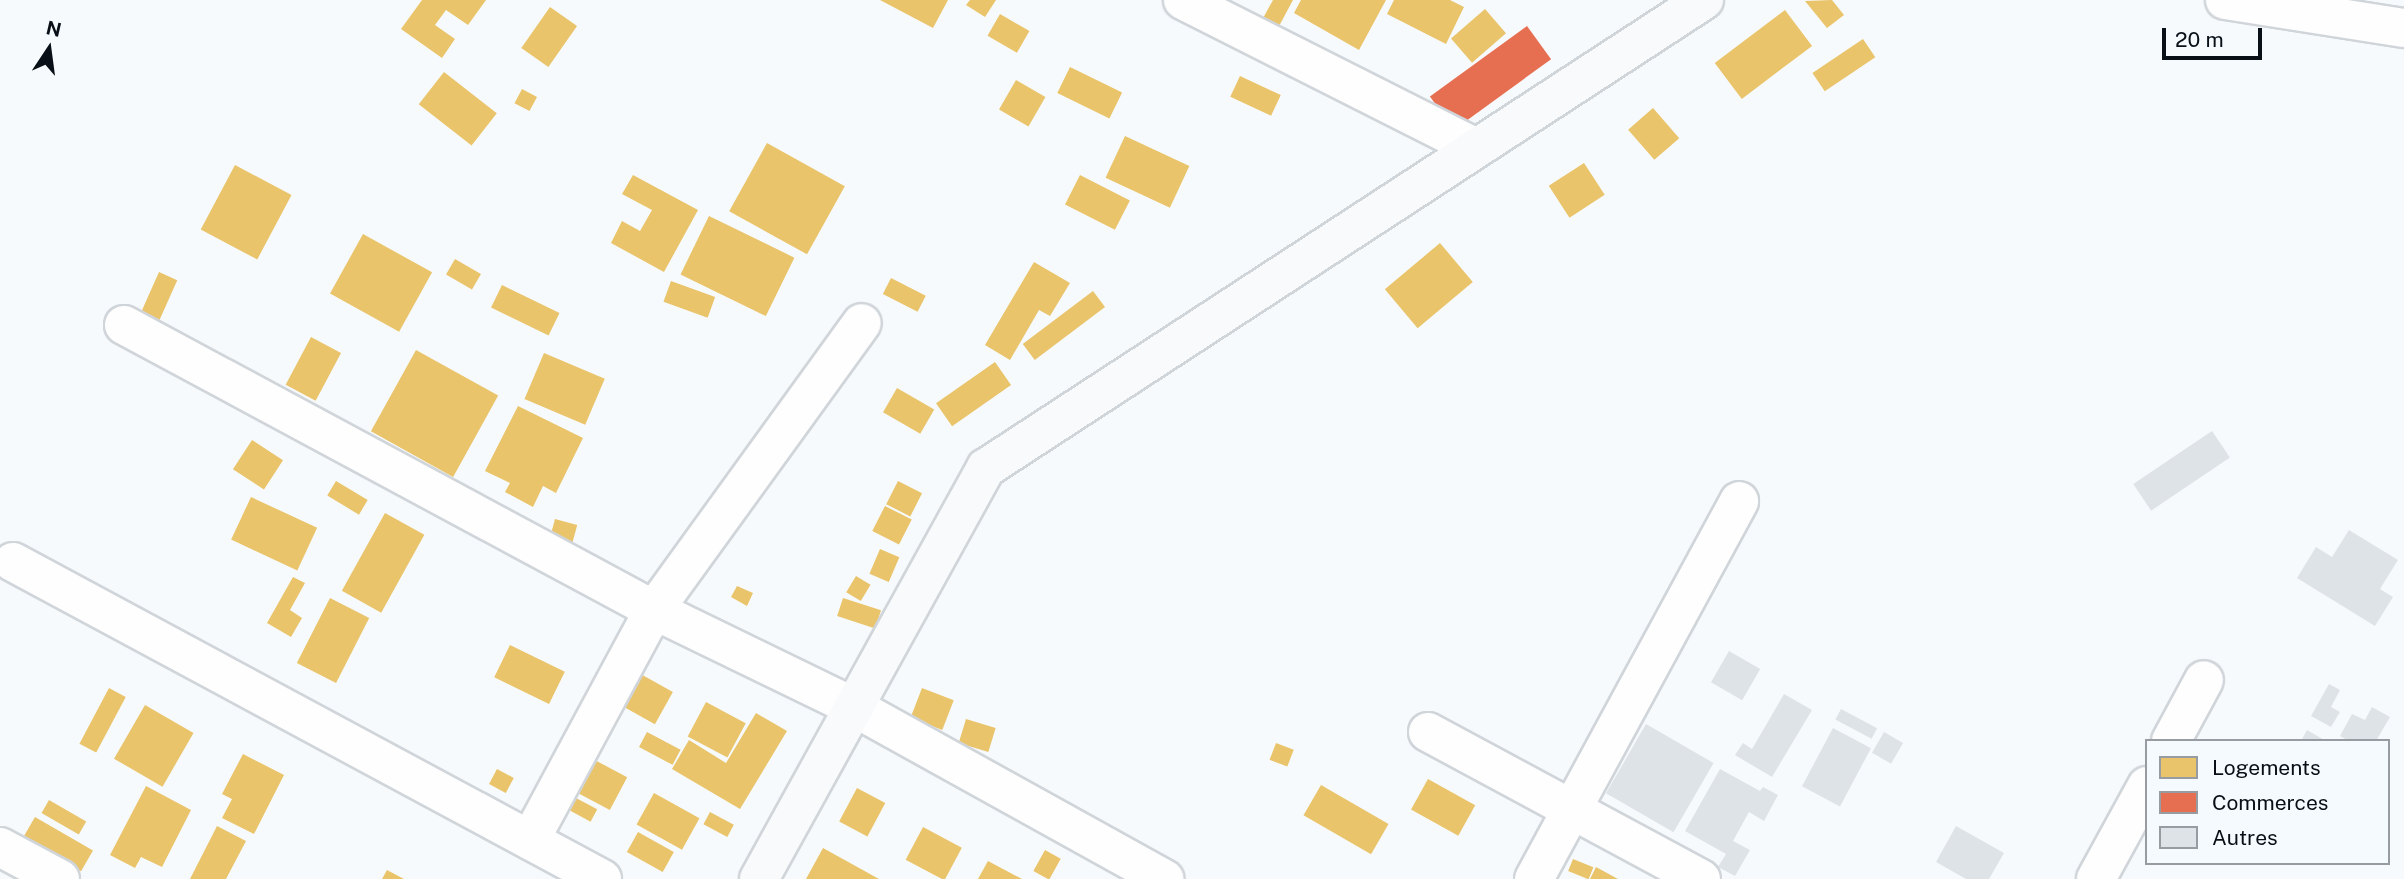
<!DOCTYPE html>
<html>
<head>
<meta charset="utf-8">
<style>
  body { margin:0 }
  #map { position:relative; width:2404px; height:879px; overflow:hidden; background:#f7fafc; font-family:"Public Sans",sans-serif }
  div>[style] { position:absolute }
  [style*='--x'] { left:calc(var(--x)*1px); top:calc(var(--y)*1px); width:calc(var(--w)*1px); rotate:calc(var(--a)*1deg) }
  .homes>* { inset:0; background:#e9c46a; transform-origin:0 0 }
  .shops>* { inset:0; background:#e76f51; transform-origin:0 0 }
  .building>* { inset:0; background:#dee3e8; transform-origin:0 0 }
  .roads { filter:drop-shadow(2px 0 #d0d5da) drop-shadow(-2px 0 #d0d5da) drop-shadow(0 2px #d0d5da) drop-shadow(0 -2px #d0d5da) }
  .street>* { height:38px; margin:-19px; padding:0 19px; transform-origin:19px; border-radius:19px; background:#fefeff }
  .secondary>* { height:38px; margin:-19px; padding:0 19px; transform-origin:19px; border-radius:19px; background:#f9fafb }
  span { translate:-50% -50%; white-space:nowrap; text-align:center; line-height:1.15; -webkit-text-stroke:7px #f5fafe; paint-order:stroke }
  .legend { position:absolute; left:2145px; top:739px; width:245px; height:126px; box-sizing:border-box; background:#f5fafe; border:2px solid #969ca1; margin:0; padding:9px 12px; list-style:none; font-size:21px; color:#080f16 }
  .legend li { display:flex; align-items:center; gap:14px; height:35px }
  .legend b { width:35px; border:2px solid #969ca1 }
  .north { position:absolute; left:14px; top:14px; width:70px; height:70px; -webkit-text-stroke:5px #f5fafe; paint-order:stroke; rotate:13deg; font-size:19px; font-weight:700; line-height:28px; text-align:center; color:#080f16 }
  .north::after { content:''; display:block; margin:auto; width:24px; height:32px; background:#080f16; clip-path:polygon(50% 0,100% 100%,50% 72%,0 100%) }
  .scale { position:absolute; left:2162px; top:28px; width:100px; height:32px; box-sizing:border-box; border:4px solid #080f16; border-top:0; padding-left:9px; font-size:21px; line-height:24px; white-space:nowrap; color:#080f16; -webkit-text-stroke:5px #f5fafe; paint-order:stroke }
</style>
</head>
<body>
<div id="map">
  <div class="homes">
    <div style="clip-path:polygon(422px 0,486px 0,468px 25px,446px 10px,435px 25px,455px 39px,442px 58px,401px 29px)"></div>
    <div style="clip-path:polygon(880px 0,948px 0,933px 28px)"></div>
    <div style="clip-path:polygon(970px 0,996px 0,985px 17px,966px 5px)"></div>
    <div style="clip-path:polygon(1273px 0,1293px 0,1278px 28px,1262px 20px)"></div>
    <div style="clip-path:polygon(1301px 0,1386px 0,1359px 50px,1294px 13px)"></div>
    <div style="clip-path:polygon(1394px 0,1450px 0,1464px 7px,1446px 44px,1387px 14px)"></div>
    <div style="clip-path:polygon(1832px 0,1844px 15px,1827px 28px,1805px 1px)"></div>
    <div style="left:550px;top:7px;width:33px;height:50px;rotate:35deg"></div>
    <div style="left:1485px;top:9px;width:32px;height:45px;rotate:49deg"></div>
    <div style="left:1785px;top:10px;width:45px;height:88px;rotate:53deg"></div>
    <div style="left:1000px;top:14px;width:34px;height:25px;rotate:30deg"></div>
    <div style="left:1863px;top:39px;width:22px;height:61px;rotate:56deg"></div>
    <div style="left:1070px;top:67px;width:58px;height:29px;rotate:26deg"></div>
    <div style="left:444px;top:72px;width:67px;height:41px;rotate:38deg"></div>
    <div style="left:1240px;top:76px;width:45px;height:23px;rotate:25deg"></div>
    <div style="left:1016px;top:80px;width:34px;height:34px;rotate:30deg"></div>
    <div style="left:522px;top:89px;width:17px;height:16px;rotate:28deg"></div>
    <div style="left:1653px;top:108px;width:40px;height:33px;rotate:49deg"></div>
    <div style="left:1125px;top:136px;width:71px;height:46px;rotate:25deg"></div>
    <div style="left:767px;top:143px;width:89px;height:78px;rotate:29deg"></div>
    <div style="left:1584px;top:163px;width:38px;height:42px;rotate:57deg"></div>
    <div style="left:235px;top:165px;width:64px;height:73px;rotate:28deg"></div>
    <div style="clip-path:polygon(633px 175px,698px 210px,664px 272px,611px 243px,622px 221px,640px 231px,652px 210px,622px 194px)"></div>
    <div style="left:1080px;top:175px;width:56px;height:33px;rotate:27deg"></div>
    <div style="left:709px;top:216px;width:95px;height:65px;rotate:26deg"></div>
    <div style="left:363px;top:234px;width:79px;height:68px;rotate:29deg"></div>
    <div style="left:1440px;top:243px;width:51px;height:72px;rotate:50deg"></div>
    <div style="left:455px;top:259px;width:30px;height:18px;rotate:30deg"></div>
    <div style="clip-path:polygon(1034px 262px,1070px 283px,1050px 316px,1039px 310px,1010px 360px,985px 345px)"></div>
    <div style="left:159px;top:272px;width:20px;height:47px;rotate:24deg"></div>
    <div style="left:891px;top:278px;width:39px;height:18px;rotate:27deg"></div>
    <div style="left:671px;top:281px;width:47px;height:22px;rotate:20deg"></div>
    <div style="left:502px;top:285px;width:64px;height:25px;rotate:26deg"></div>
    <div style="left:1093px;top:291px;width:20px;height:88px;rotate:53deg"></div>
    <div style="left:311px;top:337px;width:34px;height:54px;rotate:28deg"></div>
    <div style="left:416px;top:350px;width:94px;height:93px;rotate:29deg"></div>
    <div style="left:544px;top:353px;width:66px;height:50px;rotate:23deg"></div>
    <div style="left:995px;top:362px;width:28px;height:72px;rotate:55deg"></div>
    <div style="left:897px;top:388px;width:43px;height:28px;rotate:30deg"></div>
    <div style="clip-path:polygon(518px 406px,583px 438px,556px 493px,543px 486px,533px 507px,505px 492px,510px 483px,485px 471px)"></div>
    <div style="left:252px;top:440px;width:37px;height:35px;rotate:33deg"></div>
    <div style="left:336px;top:481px;width:37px;height:17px;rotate:31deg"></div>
    <div style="left:898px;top:481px;width:27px;height:26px;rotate:27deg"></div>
    <div style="left:251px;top:497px;width:73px;height:47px;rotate:25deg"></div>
    <div style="left:885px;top:506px;width:30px;height:28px;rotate:27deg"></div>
    <div style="left:385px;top:513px;width:45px;height:89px;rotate:29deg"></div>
    <div style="left:555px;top:519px;width:23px;height:20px;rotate:15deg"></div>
    <div style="left:880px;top:549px;width:21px;height:27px;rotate:23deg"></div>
    <div style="left:856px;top:576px;width:17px;height:19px;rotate:31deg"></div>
    <div style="clip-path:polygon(293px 577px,305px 583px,290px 610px,302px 618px,291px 637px,267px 623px)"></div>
    <div style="clip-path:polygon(737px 586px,753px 593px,747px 606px,731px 597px)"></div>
    <div style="left:330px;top:598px;width:44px;height:73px;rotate:27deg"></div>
    <div style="left:843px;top:598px;width:40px;height:19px;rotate:18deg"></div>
    <div style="left:510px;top:645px;width:61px;height:36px;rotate:26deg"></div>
    <div style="left:637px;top:672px;width:41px;height:37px;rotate:29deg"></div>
    <div style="left:109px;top:688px;width:19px;height:63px;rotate:28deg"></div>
    <div style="left:922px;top:688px;width:34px;height:32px;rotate:21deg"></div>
    <div style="left:706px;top:702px;width:45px;height:39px;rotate:28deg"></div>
    <div style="left:145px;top:705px;width:56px;height:62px;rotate:30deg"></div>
    <div style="clip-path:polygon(756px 713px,787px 731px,740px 809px,672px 769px,689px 740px,726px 763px)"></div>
    <div style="left:966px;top:719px;width:31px;height:25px;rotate:17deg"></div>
    <div style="left:647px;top:732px;width:38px;height:17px;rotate:28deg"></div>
    <div style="left:1276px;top:743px;width:19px;height:18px;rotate:21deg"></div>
    <div style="clip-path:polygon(243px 754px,284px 775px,254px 834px,222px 818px,232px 799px,222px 794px)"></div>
    <div style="left:591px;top:758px;width:41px;height:37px;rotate:28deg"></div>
    <div style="left:497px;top:769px;width:19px;height:17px;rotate:28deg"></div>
    <div style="left:1428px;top:779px;width:54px;height:35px;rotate:29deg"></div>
    <div style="left:1321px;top:785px;width:78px;height:35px;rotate:30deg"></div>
    <div style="clip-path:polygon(146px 786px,191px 810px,162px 867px,141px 857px,135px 868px,110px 855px)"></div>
    <div style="left:857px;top:788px;width:32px;height:38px;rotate:28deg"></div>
    <div style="left:654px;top:793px;width:52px;height:36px;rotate:29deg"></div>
    <div style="left:576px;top:798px;width:24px;height:14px;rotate:28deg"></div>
    <div style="left:49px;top:800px;width:43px;height:15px;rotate:30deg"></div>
    <div style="left:710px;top:812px;width:27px;height:14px;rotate:28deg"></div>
    <div style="left:35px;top:817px;width:67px;height:24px;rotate:30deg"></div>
    <div style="clip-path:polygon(217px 826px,246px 841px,226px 879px,190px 879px)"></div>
    <div style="left:923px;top:827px;width:44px;height:37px;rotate:28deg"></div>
    <div style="left:638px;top:832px;width:41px;height:23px;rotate:29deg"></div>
    <div style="clip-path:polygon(823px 848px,879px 879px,806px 879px)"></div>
    <div style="left:1045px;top:850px;width:18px;height:24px;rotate:29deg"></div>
    <div style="left:1573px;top:859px;width:22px;height:13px;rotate:22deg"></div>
    <div style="clip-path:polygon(988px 861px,1022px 879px,978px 879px)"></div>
    <div style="clip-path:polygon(1596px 867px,1618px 879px,1590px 879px)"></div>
    <div style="clip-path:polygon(387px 870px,404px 879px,382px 879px)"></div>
  </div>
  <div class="shops">
    <div style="left:1527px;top:26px;width:41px;height:120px;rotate:54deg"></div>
  </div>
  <div class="building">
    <div style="left:2212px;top:431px;width:32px;height:95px;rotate:56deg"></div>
    <div style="clip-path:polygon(2349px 530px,2398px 560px,2380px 589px,2393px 597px,2375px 626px,2297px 578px,2316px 547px,2332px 557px)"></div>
    <div style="left:1729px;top:651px;width:36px;height:36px;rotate:30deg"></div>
    <div style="clip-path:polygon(2329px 684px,2340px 690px,2331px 707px,2340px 712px,2331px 727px,2311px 716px)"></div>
    <div style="clip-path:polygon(1784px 694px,1812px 710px,1772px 777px,1735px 755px,1743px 743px,1752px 749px)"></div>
    <div style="clip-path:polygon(2372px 707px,2390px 717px,2376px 741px,2349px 741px,2340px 736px,2352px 714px,2365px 720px)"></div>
    <div style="left:1841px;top:709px;width:41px;height:12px;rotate:28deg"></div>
    <div style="left:1646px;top:724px;width:78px;height:80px;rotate:30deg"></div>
    <div style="left:1833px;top:728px;width:43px;height:66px;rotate:28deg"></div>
    <div style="clip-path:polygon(2307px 730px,2326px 741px,2301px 741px)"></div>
    <div style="left:1884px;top:732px;width:22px;height:24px;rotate:30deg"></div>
    <div style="clip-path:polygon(1720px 769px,1760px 791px,1763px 787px,1778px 795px,1764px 821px,1749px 812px,1733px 841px,1750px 850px,1735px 876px,1718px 867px,1726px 854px,1685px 831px)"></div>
    <div style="clip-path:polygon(1956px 826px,2004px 853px,1989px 879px,1966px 879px,1936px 862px)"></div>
  </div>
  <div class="roads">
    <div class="street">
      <div style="--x:1183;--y:0;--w:326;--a:26.8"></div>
      <div style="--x:2225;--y:0;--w:181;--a:8.9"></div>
      <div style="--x:124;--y:325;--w:602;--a:28.27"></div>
      <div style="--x:654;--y:610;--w:222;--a:25.9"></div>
      <div style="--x:854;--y:707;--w:355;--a:29"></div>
      <div style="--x:13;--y:562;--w:669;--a:28.29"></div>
      <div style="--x:1428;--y:732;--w:310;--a:28.3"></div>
      <div style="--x:2171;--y:741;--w:69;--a:-61.6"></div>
      <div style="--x:530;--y:840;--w:261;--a:-61.7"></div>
      <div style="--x:654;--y:610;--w:354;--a:-54.1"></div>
      <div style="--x:0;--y:847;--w:68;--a:28.1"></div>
      <div style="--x:1534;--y:879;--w:430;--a:-61.5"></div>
      <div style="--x:2096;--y:879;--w:106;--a:-61.3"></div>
    </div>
    <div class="secondary">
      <div style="--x:759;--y:879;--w:470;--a:-61.1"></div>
      <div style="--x:986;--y:468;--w:857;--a:-33.1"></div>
    </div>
  </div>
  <ul class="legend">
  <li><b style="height:19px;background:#e9c46a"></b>Logements</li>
  <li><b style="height:19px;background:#e76f51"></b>Commerces</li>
  <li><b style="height:19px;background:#dee3e8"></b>Autres</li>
  </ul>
  <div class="north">N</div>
  <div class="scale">20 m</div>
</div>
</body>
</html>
